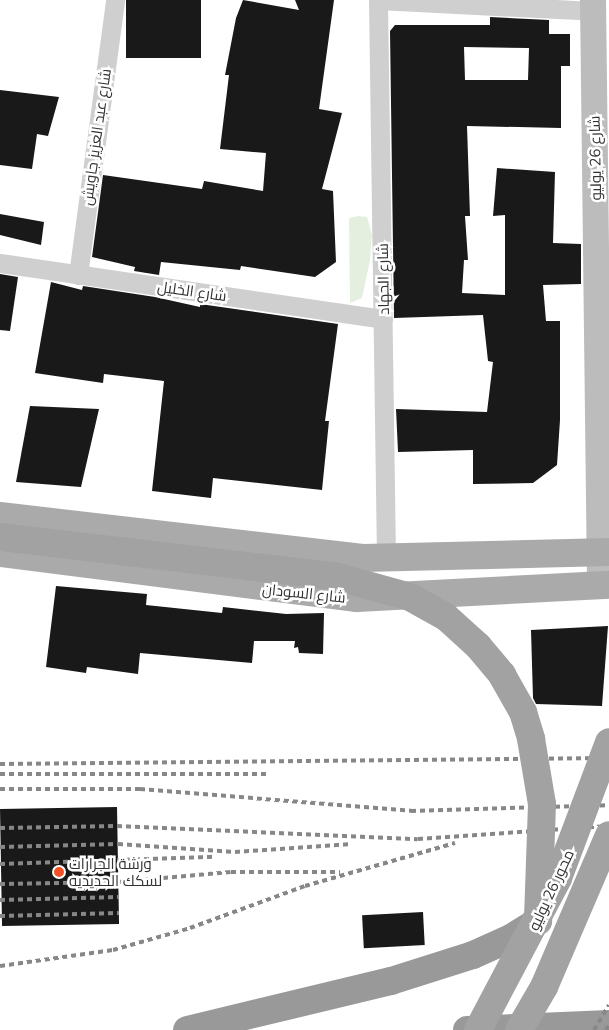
<!DOCTYPE html>
<html>
<head>
<meta charset="utf-8">
<style>
  body { margin:0 }
  #map { position:relative; width:609px; height:1030px; overflow:hidden; background:#fff; font-family:Mulish,Cairo,sans-serif }
  div>[style] { position:absolute }
  [style*='--x'] { left:calc(var(--x)*1px); top:calc(var(--y)*1px); width:calc(var(--w)*1px); rotate:calc(var(--a)*1deg) }
  .green>* { inset:0; background:#e4efdf }
  .building>* { inset:0; background:#191919; transform-origin:0 0 }
  .minor>* { height:19px; margin:-9.5px; padding:0 9.5px; transform-origin:9.5px; border-radius:9.5px; background:#cfcfcf }
  .secondary>* { height:26px; margin:-13px; padding:0 13px; transform-origin:13px; border-radius:13px; background:#bcbcbc }
  .primary>* { height:28px; margin:-14px; padding:0 14px; transform-origin:14px; border-radius:14px; background:#aaa }
  .motorway>* { height:28px; margin:-14px; padding:0 14px; transform-origin:14px; border-radius:14px; background:#999 }
  .rail>* { height:4px; margin-top:-2px; transform-origin:0; background:repeating-linear-gradient(90deg,#878787 0 5px,transparent 0 9px) }
  .trunk-bridge>* { height:28px; margin:-14px; padding:0 14px; transform-origin:14px; border-radius:14px; background:#a2a2a2 }
  .dots>* { width:14px; height:14px; translate:-50% -50%; box-sizing:border-box; border:2px solid #fff; border-radius:50% }
  span { translate:-50% -50%; white-space:nowrap; text-align:center; line-height:1.15; -webkit-text-stroke:5px #fff; paint-order:stroke }
  .street-label { font-size:15px; color:#323232 }
  .poi-label { font-size:15px; color:#323232 }
  .left { translate:0 -50%; text-align:left }
</style>
</head>
<body>
<div id="map">
  <div class="green">
    <div style="clip-path:polygon(358px 216px,367px 217px,372px 235px,370px 260px,362px 298px,350px 303px,349px 218px)"></div>
  </div>
  <div class="building">
    <div style="left:126px;top:0;width:75px;height:58px"></div>
    <div style="clip-path:polygon(243px 0,299px 10px,295px 0,334px 0,319px 109px,342px 113px,322px 189px,333px 191px,336px 262px,315px 277px,241px 266px,240px 270px,161px 262px,159px 275px,134px 271px,135px 267px,92px 257px,103px 175px,202px 189px,204px 181px,263px 191px,266px 153px,220px 149px,229px 75px,225px 75px,236px 18px)"></div>
    <div style="clip-path:polygon(evenodd,490px 17px,549px 20px,549px 34px,570px 34px,570px 66px,561px 66px,561px 128px,467px 126px,470px 216px,465px 216px,468px 260px,464px 260px,462px 293px,505px 295px,505px 215px,493px 216px,497px 168px,555px 172px,553px 243px,581px 244px,581px 284px,543px 285px,546px 321px,560px 321px,560px 420px,557px 465px,533px 483px,473px 484px,473px 450px,398px 452px,396px 409px,487px 412px,493px 362px,488px 361px,483px 315px,394px 318px,390px 31px,395px 25px,490px 25px,490px 17px,464px 47px,529px 48px,528px 80px,465px 80px,464px 47px)"></div>
    <div style="clip-path:polygon(0 90px,59px 97px,48px 136px,37px 134px,32px 169px,0 165px)"></div>
    <div style="clip-path:polygon(0 214px,44px 222px,41px 245px,0 235px)"></div>
    <div style="clip-path:polygon(0 274px,18px 277px,10px 331px,0 330px)"></div>
    <div style="clip-path:polygon(51px 282px,82px 290px,83px 286px,155px 297px,200px 307px,200px 304px,338px 324px,325px 421px,329px 421px,322px 490px,213px 478px,211px 498px,152px 491px,164px 381px,104px 374px,103px 383px,35px 373px)"></div>
    <div style="clip-path:polygon(30px 406px,99px 409px,81px 487px,16px 482px)"></div>
    <div style="clip-path:polygon(56px 586px,147px 594px,146px 605px,222px 613px,223px 607px,286px 614px,324px 613px,323px 654px,299px 653px,298px 647px,294px 648px,295px 641px,254px 641px,252px 663px,140px 653px,138px 674px,87px 667px,86px 673px,46px 667px)"></div>
    <div style="clip-path:polygon(608px 626px,602px 706px,536px 704px,533px 698px,531px 630px)"></div>
    <div style="left:117px;top:807px;width:117px;height:117px;rotate:89deg"></div>
    <div style="left:423px;top:912px;width:33px;height:61px;rotate:87deg"></div>
  </div>
  <div class="minor">
    <div style="--x:378;--y:0;--w:559;--a:89.18"></div>
    <div style="--x:378;--y:0;--w:215;--a:2.9"></div>
    <div style="--x:0;--y:263;--w:387;--a:8.3"></div>
    <div style="--x:78;--y:275;--w:277;--a:-82.3"></div>
  </div>
  <div class="secondary">
    <div style="--x:593;--y:0;--w:585;--a:89.31"></div>
  </div>
  <div class="primary">
    <div style="--x:0;--y:516;--w:365;--a:6.6"></div>
    <div style="--x:363;--y:558;--w:246;--a:-1.4"></div>
    <div style="--x:0;--y:553;--w:360;--a:7.2"></div>
    <div style="--x:357;--y:598;--w:252;--a:-3"></div>
  </div>
  <div class="motorway">
    <div style="--x:187;--y:1030;--w:210;--a:-13.5"></div>
    <div style="--x:391;--y:981;--w:86;--a:-17.6"></div>
    <div style="--x:473;--y:955;--w:42;--a:-24.1"></div>
    <div style="--x:511;--y:938;--w:32;--a:-32"></div>
    <div style="--x:467;--y:1030;--w:142;--a:-2.4"></div>
  </div>
  <div class="rail">
    <div style="--x:0;--y:764;--w:609;--a:-0.56"></div>
    <div style="--x:0;--y:774;--w:267;--a:0"></div>
    <div style="--x:0;--y:789;--w:140;--a:0"></div>
    <div style="--x:140;--y:789;--w:272;--a:4.6"></div>
    <div style="--x:411;--y:811;--w:198;--a:-1.7"></div>
    <div style="--x:0;--y:828;--w:117;--a:-1"></div>
    <div style="--x:117;--y:826;--w:301;--a:2.5"></div>
    <div style="--x:418;--y:839;--w:191;--a:-3.9"></div>
    <div style="--x:0;--y:847;--w:118;--a:-1.5"></div>
    <div style="--x:118;--y:844;--w:117;--a:3.9"></div>
    <div style="--x:235;--y:852;--w:117;--a:-3.9"></div>
    <div style="--x:0;--y:864;--w:215;--a:-1.9"></div>
    <div style="--x:0;--y:884;--w:118;--a:-1"></div>
    <div style="--x:118;--y:882;--w:113;--a:-5.1"></div>
    <div style="--x:231;--y:872;--w:109;--a:0"></div>
    <div style="--x:0;--y:900;--w:119;--a:-1.4"></div>
    <div style="--x:0;--y:916;--w:119;--a:-1.4"></div>
    <div style="--x:0;--y:966;--w:114;--a:-8.1"></div>
    <div style="--x:113;--y:950;--w:80;--a:-15.9"></div>
    <div style="--x:190;--y:928;--w:122;--a:-20.1"></div>
    <div style="--x:305;--y:886;--w:156;--a:-16"></div>
    <div style="--x:594;--y:1030;--w:29;--a:-59"></div>
    <div style="--x:606;--y:1030;--w:5;--a:-53"></div>
  </div>
  <div class="trunk-bridge">
    <div style="--x:0;--y:537;--w:340;--a:6.7"></div>
    <div style="--x:338;--y:577;--w:75;--a:15.5"></div>
    <div style="--x:410;--y:597;--w:41;--a:29.1"></div>
    <div style="--x:446;--y:617;--w:43;--a:42.2"></div>
    <div style="--x:478;--y:646;--w:38;--a:50"></div>
    <div style="--x:502;--y:675;--w:43;--a:60.4"></div>
    <div style="--x:523;--y:712;--w:28;--a:73"></div>
    <div style="--x:531;--y:739;--w:66;--a:80.4"></div>
    <div style="--x:542;--y:804;--w:117;--a:92"></div>
    <div style="--x:478;--y:1030;--w:172;--a:-62.2"></div>
    <div style="--x:558;--y:878;--w:145;--a:-69.4"></div>
    <div style="--x:519;--y:1030;--w:50;--a:-59.8"></div>
    <div style="--x:544;--y:987;--w:165;--a:-66.8"></div>
  </div>
  <div class="dots">
    <div style="left:59px;top:872px;background:#f45028"></div>
  </div>
  <div class="street-label">
    <span style="left:96px;top:137px;rotate:-82deg">شارع عبد العزيز جاويش</span>
    <span style="left:595px;top:158px;rotate:-91deg">شارع 26 يوليو</span>
    <span style="left:383px;top:279px;rotate:-91deg">شارع الجهاد</span>
    <span style="left:192px;top:291px;rotate:8deg">شارع الخليل</span>
    <span style="left:304px;top:593px;rotate:6deg">شارع السودان</span>
    <span style="left:551px;top:890px;rotate:-65deg">محور 26 يوليو</span>
  </div>
  <div class="poi-label">
    <span class="left" style="left:69px;top:872px">ورشة الجرارات<br>لسكك الحديديه</span>
  </div>
</div>
</body>
</html>
